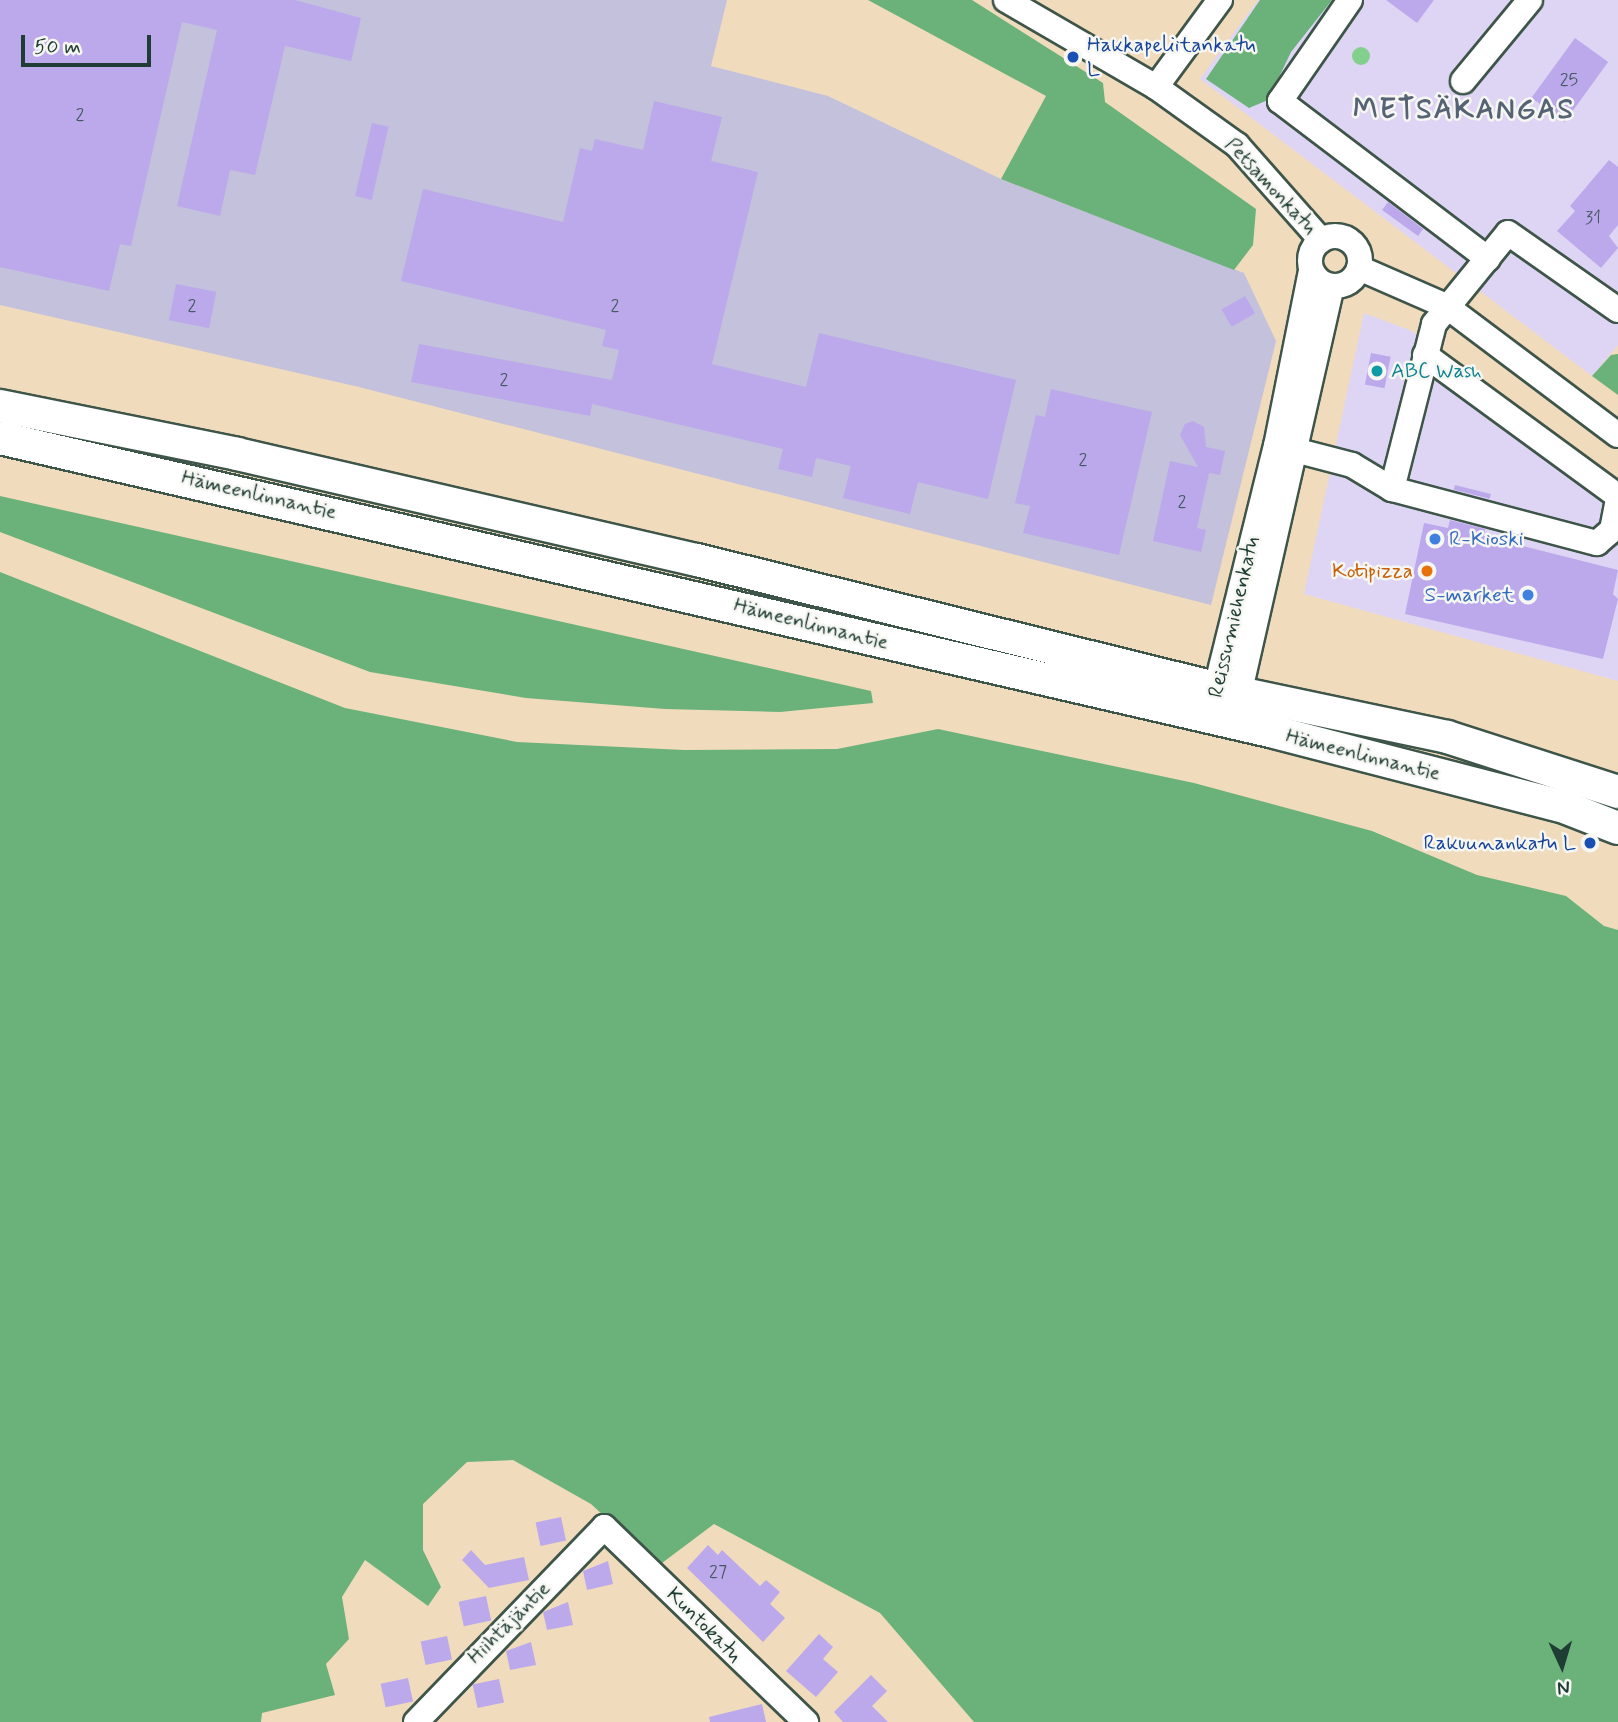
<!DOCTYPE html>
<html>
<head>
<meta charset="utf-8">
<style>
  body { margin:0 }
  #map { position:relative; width:1618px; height:1722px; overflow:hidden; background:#f1dbbd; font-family:Mynerve,sans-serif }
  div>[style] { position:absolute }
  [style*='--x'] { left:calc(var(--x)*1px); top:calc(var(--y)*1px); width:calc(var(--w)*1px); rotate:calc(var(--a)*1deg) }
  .built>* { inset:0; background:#ded5f5 }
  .industrial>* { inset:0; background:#c3c1db }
  .green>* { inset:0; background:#83d08e }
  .round { border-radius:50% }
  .forest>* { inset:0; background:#6ab279 }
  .building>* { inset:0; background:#bca9eb; transform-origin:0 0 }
  .roads { filter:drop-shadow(2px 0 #3e5549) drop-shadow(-2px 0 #3e5549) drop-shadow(0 2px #3e5549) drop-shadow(0 -2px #3e5549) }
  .minor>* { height:24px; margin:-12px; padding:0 12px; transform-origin:12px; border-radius:12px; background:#fff }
  .minor>.ring { margin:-12px; padding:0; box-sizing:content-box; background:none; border:24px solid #fff; border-radius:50% }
  .major>* { height:32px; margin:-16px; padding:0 16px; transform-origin:16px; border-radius:16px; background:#fff }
  .dots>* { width:19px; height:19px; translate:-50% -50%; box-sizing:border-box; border:4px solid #f6f6f2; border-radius:50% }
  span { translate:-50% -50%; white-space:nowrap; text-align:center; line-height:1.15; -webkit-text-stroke:5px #f6f6f2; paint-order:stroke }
  .number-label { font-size:18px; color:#465862 }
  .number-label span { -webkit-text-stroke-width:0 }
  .transit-label { font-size:21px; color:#164399 }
  .left { translate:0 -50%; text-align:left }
  .right { translate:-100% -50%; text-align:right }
  .street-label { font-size:21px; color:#1f3d34 }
  .culture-label { font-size:21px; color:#0d838f }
  .shop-label { font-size:21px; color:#366cbe }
  .food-label { font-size:21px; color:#c56008 }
  .district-label { font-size:28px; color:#566374; font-weight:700; letter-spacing:2px }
  .north { position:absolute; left:1527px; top:1631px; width:70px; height:70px; -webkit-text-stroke:5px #f6f6f2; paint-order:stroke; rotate:176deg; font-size:19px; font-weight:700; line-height:28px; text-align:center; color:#1f3d34 }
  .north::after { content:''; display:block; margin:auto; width:24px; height:32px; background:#1f3d34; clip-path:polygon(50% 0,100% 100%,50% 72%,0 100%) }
  .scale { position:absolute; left:21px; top:35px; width:130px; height:32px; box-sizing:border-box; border:4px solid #1f3d34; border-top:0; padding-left:9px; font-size:21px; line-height:24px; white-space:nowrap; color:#1f3d34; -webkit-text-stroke:5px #f6f6f2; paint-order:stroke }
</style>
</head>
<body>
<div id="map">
  <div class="built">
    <div style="clip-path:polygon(1258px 0,1618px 0,1618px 345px,1592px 376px,1200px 79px)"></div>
    <div style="clip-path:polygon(1364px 313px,1412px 331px,1618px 485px,1618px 681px,1304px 594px)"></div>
  </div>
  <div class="industrial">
    <div style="clip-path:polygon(0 0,727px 0,711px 66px,828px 96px,1001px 179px,1244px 273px,1276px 341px,1211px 605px,359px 387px,0 305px)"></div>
  </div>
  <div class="green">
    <div class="round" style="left:1352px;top:47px;width:18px;height:18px"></div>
  </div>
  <div class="forest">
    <div style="clip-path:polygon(868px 0,972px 0,1103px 83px,1105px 102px,1256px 209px,1253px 245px,1234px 270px,1001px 179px,1046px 96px)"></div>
    <div style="clip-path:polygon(1260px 0,1332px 0,1291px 52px,1268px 100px,1249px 108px,1206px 79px)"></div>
    <div style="clip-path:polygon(1618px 354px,1618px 395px,1592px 376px,1611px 355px)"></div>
    <div style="clip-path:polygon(0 496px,871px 691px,873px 703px,780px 712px,665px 709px,526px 698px,370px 672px,0 532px)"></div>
    <div style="clip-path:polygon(0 572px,345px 708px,517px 742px,684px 750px,837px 749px,938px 729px,1194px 783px,1372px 831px,1477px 875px,1566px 896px,1604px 926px,1618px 930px,1618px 1722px,974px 1722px,880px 1613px,714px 1524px,658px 1566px,591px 1504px,513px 1460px,467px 1462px,423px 1504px,423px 1550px,441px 1587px,428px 1606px,365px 1560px,342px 1597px,349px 1639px,326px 1664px,335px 1695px,262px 1713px,261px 1722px,0 1722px)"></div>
  </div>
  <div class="building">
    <div style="clip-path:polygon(0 0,295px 0,361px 18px,351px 61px,285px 46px,255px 175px,230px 170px,220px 216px,177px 206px,217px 30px,182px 22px,131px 246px,120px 244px,109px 291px,0 267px)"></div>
    <div style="clip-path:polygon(1386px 0,1434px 0,1417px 23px)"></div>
    <div style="left:1575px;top:38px;width:41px;height:74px;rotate:36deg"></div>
    <div style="clip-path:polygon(654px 101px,722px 117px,711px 161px,758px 172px,712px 364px,806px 387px,819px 333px,1016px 380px,988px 499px,918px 482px,910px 514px,843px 498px,851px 466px,816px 458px,812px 477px,778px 469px,783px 449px,592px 404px,590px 416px,411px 382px,419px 344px,612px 380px,619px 350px,602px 346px,606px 330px,401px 281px,423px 189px,563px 222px,580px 148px,592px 151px,595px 139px,643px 150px)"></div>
    <div style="left:372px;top:123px;width:17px;height:75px;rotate:13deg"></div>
    <div style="clip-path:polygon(1609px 160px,1618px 167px,1618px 225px,1609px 236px,1618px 248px,1601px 268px,1557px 231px,1575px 211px,1570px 206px)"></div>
    <div style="clip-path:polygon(1388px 202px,1423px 229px,1418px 236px,1382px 210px)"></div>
    <div style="left:176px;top:284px;width:41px;height:37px;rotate:11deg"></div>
    <div style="left:1245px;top:296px;width:20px;height:27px;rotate:60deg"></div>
    <div style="left:1371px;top:353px;width:20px;height:32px;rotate:11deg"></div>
    <div style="clip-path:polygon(1051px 389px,1152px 412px,1119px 555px,1023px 533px,1030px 506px,1015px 503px,1036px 415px,1045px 417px)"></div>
    <div style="clip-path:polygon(1193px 421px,1204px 427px,1206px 447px,1225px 451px,1220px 475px,1209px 473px,1197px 528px,1206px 530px,1201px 552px,1153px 541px,1170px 461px,1198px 467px,1180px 435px,1185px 424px)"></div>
    <div style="left:1455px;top:485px;width:37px;height:5px;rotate:14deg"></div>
    <div style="clip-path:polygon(1450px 520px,1485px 529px,1484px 536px,1618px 570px,1613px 594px,1618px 599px,1603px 659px,1405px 614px,1424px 523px,1448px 528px)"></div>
    <div style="left:561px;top:1517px;width:24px;height:26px;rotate:78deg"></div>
    <div style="clip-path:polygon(708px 1545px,718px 1555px,722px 1550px,760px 1586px,766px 1580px,780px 1592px,770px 1604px,785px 1618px,763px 1642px,687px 1568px)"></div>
    <div style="clip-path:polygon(471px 1550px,485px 1565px,524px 1557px,529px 1580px,489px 1588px,462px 1560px)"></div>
    <div style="clip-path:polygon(608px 1561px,613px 1584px,587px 1590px,583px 1571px)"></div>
    <div style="left:486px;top:1596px;width:25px;height:28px;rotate:78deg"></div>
    <div style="clip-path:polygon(568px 1602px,573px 1625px,547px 1630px,543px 1612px)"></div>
    <div style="clip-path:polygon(819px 1634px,833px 1647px,823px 1659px,838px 1672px,816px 1697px,786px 1671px)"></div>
    <div style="left:447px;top:1636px;width:24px;height:27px;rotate:78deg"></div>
    <div style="clip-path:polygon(531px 1642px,536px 1665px,510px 1670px,506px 1651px)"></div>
    <div style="clip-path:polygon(871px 1675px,887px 1691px,872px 1706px,888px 1722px,843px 1722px,834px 1712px)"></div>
    <div style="left:408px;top:1678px;width:24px;height:28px;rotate:78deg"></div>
    <div style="left:499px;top:1679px;width:24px;height:27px;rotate:78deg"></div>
    <div style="clip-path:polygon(762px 1704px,766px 1722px,710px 1722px,709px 1717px)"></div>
  </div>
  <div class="roads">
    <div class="minor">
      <div style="--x:1006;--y:0;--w:173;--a:30.1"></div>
      <div style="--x:1156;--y:87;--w:100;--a:35.6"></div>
      <div style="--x:1237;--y:145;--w:127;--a:48.5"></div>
      <div style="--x:1350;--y:0;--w:123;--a:124.7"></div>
      <div style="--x:1280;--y:101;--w:261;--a:37.2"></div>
      <div style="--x:1463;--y:81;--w:105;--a:-50.4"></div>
      <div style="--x:1156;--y:87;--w:108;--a:-53.7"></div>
      <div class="ring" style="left:1310px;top:236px;width:26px;height:26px"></div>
      <div style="--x:1359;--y:268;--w:95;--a:23.6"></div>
      <div style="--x:1446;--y:306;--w:215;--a:36.9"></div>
      <div style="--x:1425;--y:355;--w:239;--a:36.2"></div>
      <div style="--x:1283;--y:447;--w:71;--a:14.6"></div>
      <div style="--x:1352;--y:465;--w:47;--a:31"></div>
      <div style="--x:1392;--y:489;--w:212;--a:14.8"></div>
      <div style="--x:1597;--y:543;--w:20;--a:-41"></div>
      <div style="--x:1612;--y:530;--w:31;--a:-79"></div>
      <div style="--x:1392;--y:489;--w:170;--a:-75.7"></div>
      <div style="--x:1434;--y:324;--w:117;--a:-50.9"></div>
      <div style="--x:1508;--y:233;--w:134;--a:35"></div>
      <div style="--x:1212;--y:704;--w:266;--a:-76.1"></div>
      <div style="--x:1276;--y:446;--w:178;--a:-78.7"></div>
      <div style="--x:1236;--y:708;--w:432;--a:-77.2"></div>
      <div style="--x:416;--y:1722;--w:271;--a:-46"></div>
      <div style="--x:604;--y:1527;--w:281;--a:44"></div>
    </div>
    <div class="major">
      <div style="--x:0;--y:406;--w:242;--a:11.4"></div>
      <div style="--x:237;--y:454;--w:472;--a:13"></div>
      <div style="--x:697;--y:560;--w:534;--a:13.88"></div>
      <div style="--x:1215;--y:688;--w:237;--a:11.9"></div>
      <div style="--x:1447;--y:737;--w:180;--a:17.8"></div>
      <div style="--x:0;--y:438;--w:1307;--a:12.99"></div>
      <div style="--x:1274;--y:732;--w:303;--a:14.5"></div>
      <div style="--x:1567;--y:808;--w:55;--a:21.4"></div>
    </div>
  </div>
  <div class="dots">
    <div style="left:1073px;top:57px;background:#1a4fb4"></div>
    <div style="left:1377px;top:371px;background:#0f9aa8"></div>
    <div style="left:1435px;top:539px;background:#3f7fe0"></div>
    <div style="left:1427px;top:571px;background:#e8710a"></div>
    <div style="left:1528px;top:595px;background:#3f7fe0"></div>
    <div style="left:1590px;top:843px;background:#1a4fb4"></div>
  </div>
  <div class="number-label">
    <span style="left:1569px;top:80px">25</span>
    <span style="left:80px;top:115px">2</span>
    <span style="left:1593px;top:218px">31</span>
    <span style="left:192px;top:306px">2</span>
    <span style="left:615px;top:306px">2</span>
    <span style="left:504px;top:380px">2</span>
    <span style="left:1083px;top:460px">2</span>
    <span style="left:1182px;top:502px">2</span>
    <span style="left:718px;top:1572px">27</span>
  </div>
  <div class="transit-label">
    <span class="left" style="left:1087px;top:57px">Hakkapeliitankatu<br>L</span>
    <span class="right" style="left:1576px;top:843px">Rakuunankatu L</span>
  </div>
  <div class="street-label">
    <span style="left:1271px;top:186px;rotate:47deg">Petsamonkatu</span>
    <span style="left:259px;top:495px;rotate:13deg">Hämeenlinnantie</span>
    <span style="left:1234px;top:617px;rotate:-77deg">Reissumiehenkatu</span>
    <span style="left:811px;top:624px;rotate:14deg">Hämeenlinnantie</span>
    <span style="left:1363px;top:755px;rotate:14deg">Hämeenlinnantie</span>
    <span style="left:509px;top:1623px;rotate:-45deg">Hiihtäjäntie</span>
    <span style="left:704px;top:1625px;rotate:45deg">Kuntokatu</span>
  </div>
  <div class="culture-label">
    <span class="left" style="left:1391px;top:371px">ABC Wash</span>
  </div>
  <div class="shop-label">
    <span class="left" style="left:1449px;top:539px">R-Kioski</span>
    <span class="right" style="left:1514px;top:595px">S-market</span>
  </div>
  <div class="food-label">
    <span class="right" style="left:1413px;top:571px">Kotipizza</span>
  </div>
  <div class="district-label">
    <span style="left:1464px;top:111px">METSÄKANGAS</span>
  </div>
  <div class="north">N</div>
  <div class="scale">50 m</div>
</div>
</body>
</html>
